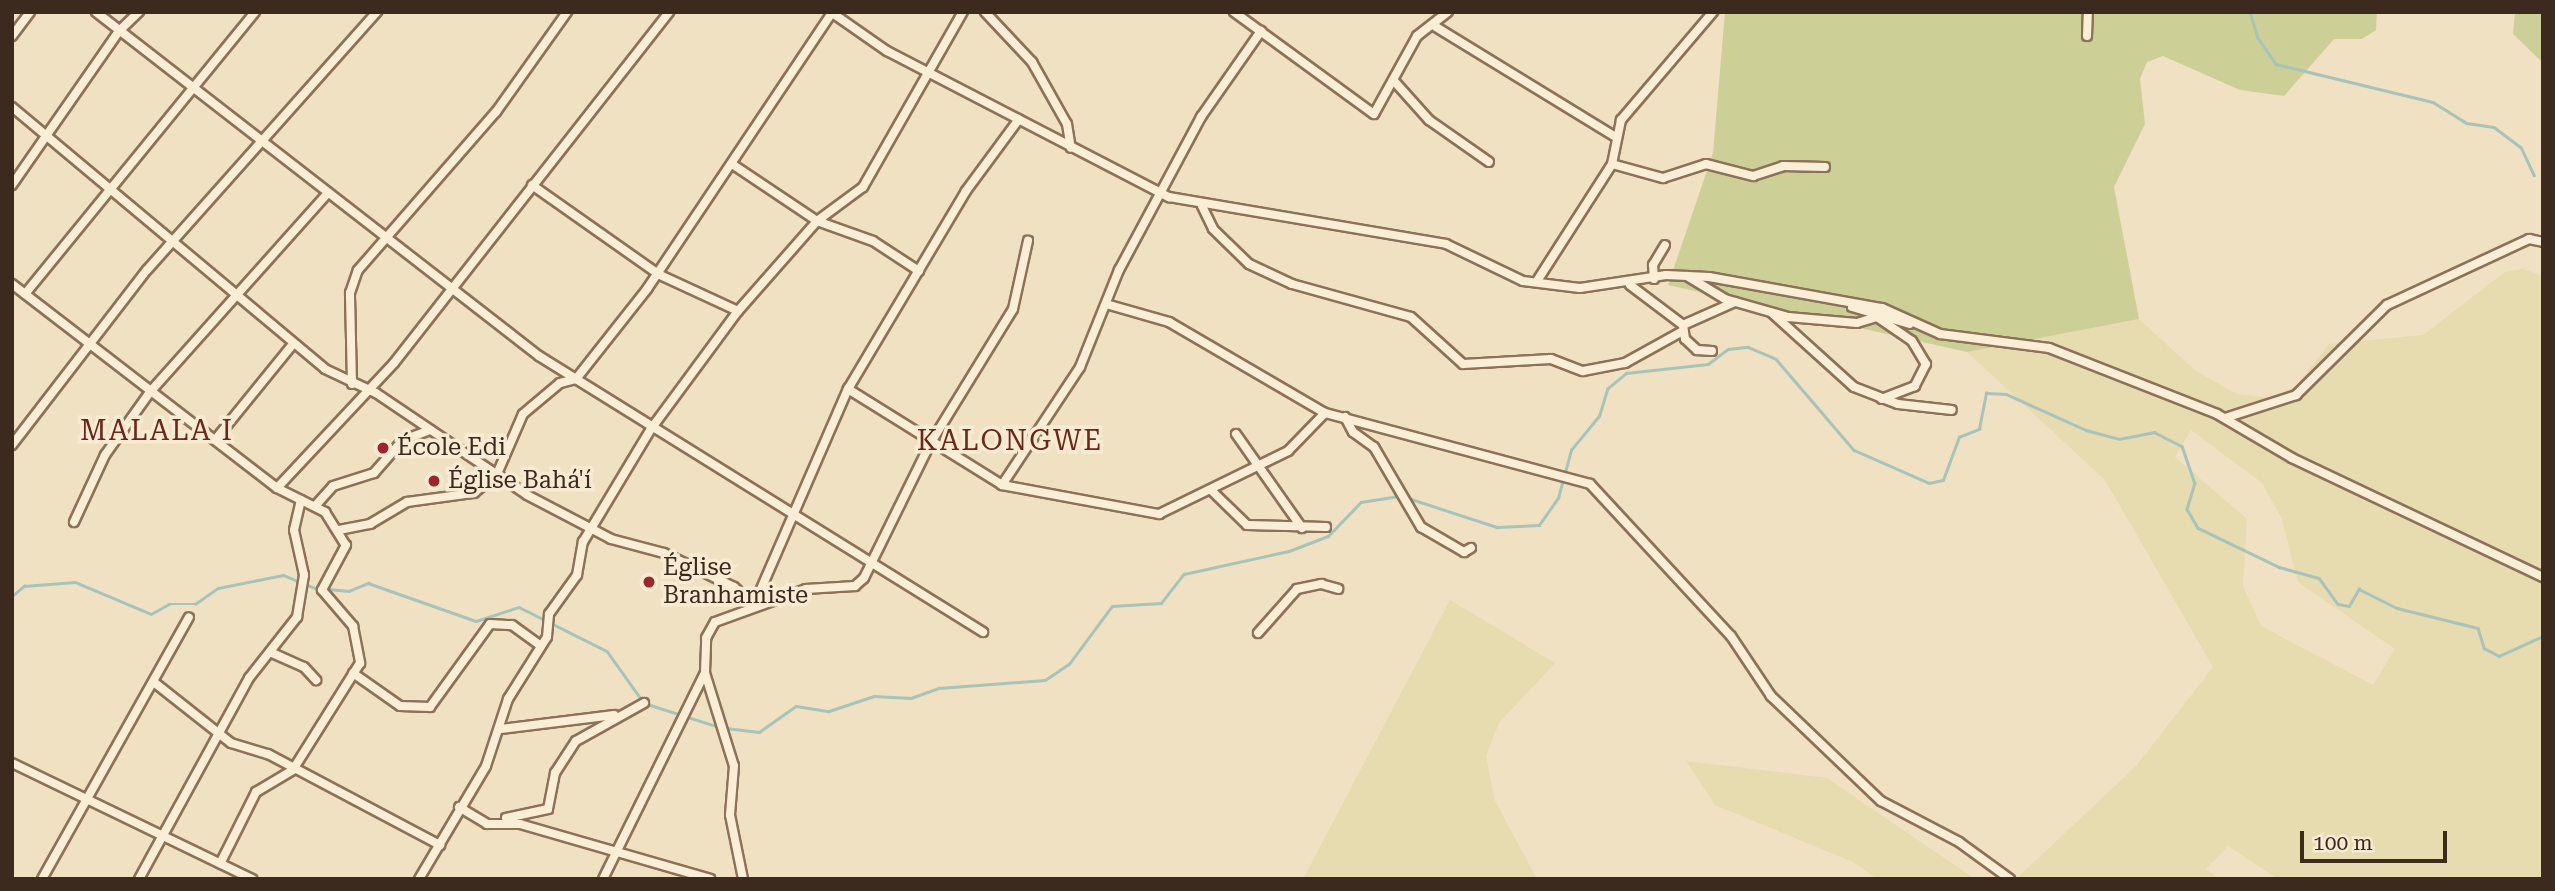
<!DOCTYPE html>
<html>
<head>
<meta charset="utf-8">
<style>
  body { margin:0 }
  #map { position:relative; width:2555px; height:891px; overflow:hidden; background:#f1e1c3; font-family:"Roboto Serif",serif }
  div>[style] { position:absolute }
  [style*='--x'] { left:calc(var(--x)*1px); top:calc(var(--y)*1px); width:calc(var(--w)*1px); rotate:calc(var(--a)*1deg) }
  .farmland>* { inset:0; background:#e7dbb0 }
  .green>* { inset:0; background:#cdd096 }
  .stream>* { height:2.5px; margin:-1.25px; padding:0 1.25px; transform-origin:1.25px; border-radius:1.25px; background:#a6c4b9 }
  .roads { filter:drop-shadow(2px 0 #8d7158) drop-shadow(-2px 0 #8d7158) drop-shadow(0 2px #8d7158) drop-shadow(0 -2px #8d7158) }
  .minor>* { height:8px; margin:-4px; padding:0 4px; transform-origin:4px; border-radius:4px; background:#fbeed7 }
  .dots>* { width:19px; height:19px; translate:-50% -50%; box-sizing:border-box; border:4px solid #f8ebd4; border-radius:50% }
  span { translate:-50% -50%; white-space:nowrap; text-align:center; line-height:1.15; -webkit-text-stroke:7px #f8ebd4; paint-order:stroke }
  .poi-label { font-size:24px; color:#3c2a1e }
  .left { translate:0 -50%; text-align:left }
  .quarter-label { font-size:28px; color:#6c261a; letter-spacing:2px }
  .frame { position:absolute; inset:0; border:14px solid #3c2a1e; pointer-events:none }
  .scale { position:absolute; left:2300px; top:831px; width:147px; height:32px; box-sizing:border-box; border:4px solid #3c2a1e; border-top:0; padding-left:9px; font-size:21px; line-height:24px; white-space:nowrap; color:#3c2a1e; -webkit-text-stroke:5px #f8ebd4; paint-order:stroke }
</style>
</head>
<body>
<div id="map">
  <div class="farmland">
    <div style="clip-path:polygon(evenodd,2523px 269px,2543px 276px,2543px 879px,2278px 879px,2228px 846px,2206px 869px,2219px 879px,2016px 879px,2137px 765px,2213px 667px,2105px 480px,1967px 352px,2139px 319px,2196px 371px,2237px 394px,2272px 398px,2296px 386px,2329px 344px,2423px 335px,2505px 272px,2523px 269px,2191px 430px,2262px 483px,2282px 519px,2298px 582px,2395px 649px,2373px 685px,2261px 626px,2243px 586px,2247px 519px,2175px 457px,2191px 430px)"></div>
    <div style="clip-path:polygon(1450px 600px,1555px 663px,1499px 723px,1486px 756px,1495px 801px,1537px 879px,1303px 879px)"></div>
    <div style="clip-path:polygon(1686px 761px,1827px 778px,1975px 879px,1877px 879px,1853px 862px,1715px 805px)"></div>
  </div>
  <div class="green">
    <div style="clip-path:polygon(1725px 12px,2377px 12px,2376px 30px,2362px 39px,2334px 39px,2284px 96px,2240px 90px,2163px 56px,2147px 62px,2140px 79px,2145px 124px,2114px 187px,2139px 319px,1967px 352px,1668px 285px,1713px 153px)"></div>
    <div style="clip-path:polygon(2515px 12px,2543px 12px,2543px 63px,2513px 34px)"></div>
  </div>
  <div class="stream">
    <div style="--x:2191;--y:12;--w:3;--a:0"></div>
    <div style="--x:2250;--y:12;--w:27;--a:73"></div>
    <div style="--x:2258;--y:38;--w:32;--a:55"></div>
    <div style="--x:2276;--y:64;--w:162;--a:13.6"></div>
    <div style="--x:2433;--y:102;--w:39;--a:32"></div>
    <div style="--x:2466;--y:123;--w:28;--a:8"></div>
    <div style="--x:2494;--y:127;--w:34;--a:37"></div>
    <div style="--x:2521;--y:147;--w:31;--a:65"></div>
    <div style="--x:1405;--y:497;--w:97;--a:18.1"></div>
    <div style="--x:1497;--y:527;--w:42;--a:-2.7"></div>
    <div style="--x:1539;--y:525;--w:33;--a:-55"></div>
    <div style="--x:1558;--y:498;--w:50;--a:-74.8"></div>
    <div style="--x:1571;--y:450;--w:44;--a:-50.5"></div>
    <div style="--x:1599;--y:416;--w:28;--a:-73"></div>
    <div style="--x:1607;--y:389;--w:25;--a:-40"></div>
    <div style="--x:1626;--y:373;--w:82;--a:-6.3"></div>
    <div style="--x:1708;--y:364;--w:25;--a:-37"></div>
    <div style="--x:1728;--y:349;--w:20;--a:-6"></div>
    <div style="--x:1748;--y:347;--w:30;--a:23"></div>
    <div style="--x:1776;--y:359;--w:120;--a:49.4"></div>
    <div style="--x:1854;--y:450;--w:82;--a:23.7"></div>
    <div style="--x:1929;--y:483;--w:14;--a:-12"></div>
    <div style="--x:1943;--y:480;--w:46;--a:-69.6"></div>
    <div style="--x:1959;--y:437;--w:22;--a:-22"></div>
    <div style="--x:1979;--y:429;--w:37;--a:-79"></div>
    <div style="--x:1986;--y:393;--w:20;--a:3"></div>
    <div style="--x:2006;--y:394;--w:88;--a:24.2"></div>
    <div style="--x:2086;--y:430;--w:34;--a:15"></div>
    <div style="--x:2119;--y:439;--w:36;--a:-11"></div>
    <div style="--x:2154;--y:432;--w:31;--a:27"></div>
    <div style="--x:2182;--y:446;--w:39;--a:71"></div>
    <div style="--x:2195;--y:483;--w:27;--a:107"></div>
    <div style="--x:2187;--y:509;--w:22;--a:60"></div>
    <div style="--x:2198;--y:528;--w:90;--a:25.7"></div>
    <div style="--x:2279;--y:567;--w:41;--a:15.4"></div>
    <div style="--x:2319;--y:578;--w:32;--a:54"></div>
    <div style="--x:2338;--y:604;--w:11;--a:10"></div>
    <div style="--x:2349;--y:606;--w:20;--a:-60"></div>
    <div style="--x:2359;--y:589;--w:42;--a:26.6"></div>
    <div style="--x:2397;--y:608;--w:83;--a:13.9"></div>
    <div style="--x:2478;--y:628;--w:21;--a:73"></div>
    <div style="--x:2484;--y:648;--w:17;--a:28"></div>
    <div style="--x:2499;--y:656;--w:48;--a:-24.4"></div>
    <div style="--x:12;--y:596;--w:16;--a:-40"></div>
    <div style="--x:24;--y:586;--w:51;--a:-4.5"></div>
    <div style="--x:75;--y:582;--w:82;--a:22.8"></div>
    <div style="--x:151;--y:614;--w:21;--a:-29"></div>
    <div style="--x:169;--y:604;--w:26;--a:0"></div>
    <div style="--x:195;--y:604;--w:28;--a:-35"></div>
    <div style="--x:218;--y:588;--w:66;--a:-11.3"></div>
    <div style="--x:283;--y:575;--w:35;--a:22"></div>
    <div style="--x:316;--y:588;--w:33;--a:5"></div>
    <div style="--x:349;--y:591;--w:21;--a:-23"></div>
    <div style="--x:368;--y:583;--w:114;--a:19.4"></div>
    <div style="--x:476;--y:621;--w:45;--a:-18"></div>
    <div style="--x:519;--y:607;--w:98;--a:26.6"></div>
    <div style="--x:607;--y:651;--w:64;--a:54.6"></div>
    <div style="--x:644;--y:703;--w:79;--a:17.7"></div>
    <div style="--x:726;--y:728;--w:33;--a:7"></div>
    <div style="--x:759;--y:732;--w:45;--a:-35.1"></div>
    <div style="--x:796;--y:706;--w:33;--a:9"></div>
    <div style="--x:829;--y:711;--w:47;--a:-18.4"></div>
    <div style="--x:874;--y:696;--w:37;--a:3"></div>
    <div style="--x:911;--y:698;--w:30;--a:-20"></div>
    <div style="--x:939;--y:688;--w:106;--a:-4.3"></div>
    <div style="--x:1045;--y:680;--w:29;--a:-34"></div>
    <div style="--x:1069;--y:664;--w:72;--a:-53.4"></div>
    <div style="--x:1112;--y:606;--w:49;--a:-3.5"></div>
    <div style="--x:1161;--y:603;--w:37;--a:-52"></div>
    <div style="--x:1184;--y:574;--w:107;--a:-12.4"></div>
    <div style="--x:1289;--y:551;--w:42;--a:-21"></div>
    <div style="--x:1328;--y:536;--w:47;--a:-45.9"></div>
    <div style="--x:1361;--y:502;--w:38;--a:-9"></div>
  </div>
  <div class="roads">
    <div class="minor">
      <div style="--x:96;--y:12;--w:561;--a:37.83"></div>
      <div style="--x:539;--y:356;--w:523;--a:31.87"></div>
      <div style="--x:831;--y:12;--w:68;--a:34.9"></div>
      <div style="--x:887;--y:51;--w:318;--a:27.4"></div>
      <div style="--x:1169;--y:197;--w:281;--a:9.6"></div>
      <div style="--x:1446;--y:244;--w:85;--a:25.7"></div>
      <div style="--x:1523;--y:281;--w:57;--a:7"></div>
      <div style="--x:1580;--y:288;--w:87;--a:-8.6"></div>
      <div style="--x:1666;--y:275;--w:43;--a:2.7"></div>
      <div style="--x:1709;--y:277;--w:176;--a:10.2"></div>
      <div style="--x:1882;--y:308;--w:64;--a:24.1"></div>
      <div style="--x:1940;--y:334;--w:110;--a:7.3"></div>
      <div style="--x:2049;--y:348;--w:180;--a:21.4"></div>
      <div style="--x:2217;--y:414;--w:87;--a:30.4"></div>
      <div style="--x:2292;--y:458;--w:278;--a:25.4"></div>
      <div style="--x:985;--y:12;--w:69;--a:46.8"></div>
      <div style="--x:1032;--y:62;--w:71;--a:60.6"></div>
      <div style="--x:1067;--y:124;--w:24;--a:81"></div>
      <div style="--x:1234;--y:12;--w:173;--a:36.1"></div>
      <div style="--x:1374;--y:114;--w:89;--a:-61.1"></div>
      <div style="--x:1417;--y:36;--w:39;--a:-38"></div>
      <div style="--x:1436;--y:27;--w:209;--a:31.5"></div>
      <div style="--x:12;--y:36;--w:30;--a:-53"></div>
      <div style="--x:2087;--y:36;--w:24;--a:-88"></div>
      <div style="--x:1395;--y:82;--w:51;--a:48.2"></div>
      <div style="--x:1429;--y:120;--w:73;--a:35"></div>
      <div style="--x:12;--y:107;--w:408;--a:39.9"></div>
      <div style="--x:325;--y:369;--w:56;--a:25.2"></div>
      <div style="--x:376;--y:393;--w:182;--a:34"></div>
      <div style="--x:527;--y:495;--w:95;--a:27.6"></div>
      <div style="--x:611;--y:539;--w:55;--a:14.8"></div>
      <div style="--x:664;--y:553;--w:78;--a:25.9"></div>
      <div style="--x:734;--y:587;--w:27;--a:42"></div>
      <div style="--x:732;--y:164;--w:102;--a:33.8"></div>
      <div style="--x:817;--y:221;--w:59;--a:19.7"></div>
      <div style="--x:873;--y:241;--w:55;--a:33.1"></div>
      <div style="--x:1612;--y:164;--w:53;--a:15.4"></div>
      <div style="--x:1663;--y:178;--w:45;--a:-18"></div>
      <div style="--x:1706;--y:164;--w:49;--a:14.3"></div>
      <div style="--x:1753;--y:176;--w:32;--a:-18"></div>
      <div style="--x:1783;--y:166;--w:42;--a:1.4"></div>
      <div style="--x:12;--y:185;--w:188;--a:-55.2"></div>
      <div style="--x:119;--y:31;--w:28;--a:-44"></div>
      <div style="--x:532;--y:185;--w:154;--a:35.2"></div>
      <div style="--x:658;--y:274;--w:88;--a:24.8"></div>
      <div style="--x:1202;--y:206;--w:25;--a:64"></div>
      <div style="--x:1213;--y:229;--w:50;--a:44.2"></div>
      <div style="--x:1249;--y:264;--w:47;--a:24.9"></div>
      <div style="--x:1292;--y:284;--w:123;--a:15.5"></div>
      <div style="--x:1411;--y:317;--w:70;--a:42.1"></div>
      <div style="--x:1463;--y:364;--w:88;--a:-3.3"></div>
      <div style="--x:1551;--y:359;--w:34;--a:21"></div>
      <div style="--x:1583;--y:371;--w:43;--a:-10.8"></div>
      <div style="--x:1625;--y:363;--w:64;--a:-29"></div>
      <div style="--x:1687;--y:276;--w:44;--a:31.2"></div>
      <div style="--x:1725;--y:299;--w:66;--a:15.9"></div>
      <div style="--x:1788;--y:317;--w:69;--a:5"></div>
      <div style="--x:1857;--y:323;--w:21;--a:-17"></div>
      <div style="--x:1877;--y:317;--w:42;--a:34.4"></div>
      <div style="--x:1912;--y:341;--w:27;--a:59"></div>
      <div style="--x:1926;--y:364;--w:25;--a:117"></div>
      <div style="--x:1915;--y:386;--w:36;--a:159"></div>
      <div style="--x:1654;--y:279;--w:14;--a:-94"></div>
      <div style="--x:1653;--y:265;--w:23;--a:-59"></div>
      <div style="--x:1537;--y:281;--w:139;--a:-57.3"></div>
      <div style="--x:1612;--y:164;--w:45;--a:-78.4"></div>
      <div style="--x:1621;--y:120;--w:142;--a:-49.6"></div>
      <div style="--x:12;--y:284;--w:334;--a:37.6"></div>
      <div style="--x:277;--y:488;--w:54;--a:26.6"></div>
      <div style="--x:325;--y:512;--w:39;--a:58"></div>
      <div style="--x:346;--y:545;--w:51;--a:118.1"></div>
      <div style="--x:322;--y:590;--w:48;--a:49.3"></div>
      <div style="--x:353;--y:626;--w:38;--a:79"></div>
      <div style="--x:360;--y:663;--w:126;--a:122.1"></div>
      <div style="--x:293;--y:770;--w:43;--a:149.3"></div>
      <div style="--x:256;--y:792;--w:80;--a:116.6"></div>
      <div style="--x:1630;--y:285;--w:66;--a:37"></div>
      <div style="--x:25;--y:294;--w:364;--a:-50.8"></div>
      <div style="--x:1106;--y:304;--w:66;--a:15.9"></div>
      <div style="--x:1169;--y:322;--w:181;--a:30.3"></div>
      <div style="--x:1325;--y:413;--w:274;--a:15"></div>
      <div style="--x:1590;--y:484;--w:207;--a:47.2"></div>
      <div style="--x:1731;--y:636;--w:72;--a:56.3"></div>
      <div style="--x:1771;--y:696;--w:152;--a:43.7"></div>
      <div style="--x:1881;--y:801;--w:88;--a:27.7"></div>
      <div style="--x:1959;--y:842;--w:63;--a:36"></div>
      <div style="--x:1852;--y:307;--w:60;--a:16.3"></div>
      <div style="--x:1772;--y:313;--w:110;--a:42.1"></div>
      <div style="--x:1854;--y:387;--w:47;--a:21.1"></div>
      <div style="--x:1898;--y:404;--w:54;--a:6.3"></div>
      <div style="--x:1712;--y:351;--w:15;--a:-176"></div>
      <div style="--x:1697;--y:350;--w:16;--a:-137"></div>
      <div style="--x:1685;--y:339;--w:14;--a:-98"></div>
      <div style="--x:1683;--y:325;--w:57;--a:-23.9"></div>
      <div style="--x:352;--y:384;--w:91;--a:-91.3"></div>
      <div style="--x:350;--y:293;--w:24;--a:-71"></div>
      <div style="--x:358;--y:270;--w:210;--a:-48.9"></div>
      <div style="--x:496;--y:112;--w:123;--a:-54.6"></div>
      <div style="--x:848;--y:389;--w:181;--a:31.9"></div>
      <div style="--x:1002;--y:485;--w:160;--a:10.5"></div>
      <div style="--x:1159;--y:514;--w:144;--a:-26"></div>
      <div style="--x:1288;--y:451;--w:53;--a:-45.8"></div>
      <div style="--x:1345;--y:417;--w:17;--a:62"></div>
      <div style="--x:1353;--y:432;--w:26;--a:36"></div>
      <div style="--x:1374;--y:447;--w:93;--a:59.6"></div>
      <div style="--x:1421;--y:527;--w:50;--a:30.2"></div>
      <div style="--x:1464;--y:552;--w:8;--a:-30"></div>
      <div style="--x:2225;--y:418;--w:75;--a:-17.9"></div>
      <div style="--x:2296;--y:395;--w:128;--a:-44.7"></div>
      <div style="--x:2387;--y:305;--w:157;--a:-24.9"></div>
      <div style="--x:2529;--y:239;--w:14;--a:12"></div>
      <div style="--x:1236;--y:434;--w:115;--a:54.9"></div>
      <div style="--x:215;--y:440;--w:124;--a:-50.9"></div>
      <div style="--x:12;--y:445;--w:221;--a:-52.4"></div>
      <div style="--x:147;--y:270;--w:346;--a:-48.3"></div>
      <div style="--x:1002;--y:485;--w:141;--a:-56.5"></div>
      <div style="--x:1080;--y:367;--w:105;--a:-68.1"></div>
      <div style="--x:1119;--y:270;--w:174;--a:-61.8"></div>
      <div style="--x:1201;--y:117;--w:105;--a:-55.1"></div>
      <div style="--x:277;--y:488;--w:171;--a:-46.9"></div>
      <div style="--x:394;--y:363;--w:446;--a:-51.9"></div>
      <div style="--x:1211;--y:490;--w:50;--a:44.2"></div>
      <div style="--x:1247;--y:525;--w:79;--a:1.5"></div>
      <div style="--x:316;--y:505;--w:25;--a:-48"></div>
      <div style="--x:333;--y:486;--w:43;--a:-17.6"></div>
      <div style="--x:374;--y:473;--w:44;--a:-48.7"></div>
      <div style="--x:403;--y:440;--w:29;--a:-20"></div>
      <div style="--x:74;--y:522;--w:74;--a:-65.2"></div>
      <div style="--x:105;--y:455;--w:77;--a:-54.5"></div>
      <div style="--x:150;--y:392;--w:267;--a:-48.2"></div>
      <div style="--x:339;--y:530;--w:32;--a:-11"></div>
      <div style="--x:370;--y:524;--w:43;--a:-30.7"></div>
      <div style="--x:407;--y:502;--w:68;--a:-7.7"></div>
      <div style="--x:474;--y:493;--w:30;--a:-40"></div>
      <div style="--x:497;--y:474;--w:65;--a:-66.6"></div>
      <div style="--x:523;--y:414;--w:48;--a:-40"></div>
      <div style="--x:560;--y:383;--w:16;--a:-14"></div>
      <div style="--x:576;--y:379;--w:115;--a:-51.7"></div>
      <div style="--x:647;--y:289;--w:332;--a:-56.2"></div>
      <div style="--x:754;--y:605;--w:236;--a:-66.5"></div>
      <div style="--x:848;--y:389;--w:230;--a:-59.2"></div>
      <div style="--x:966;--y:191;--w:89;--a:-53.6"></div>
      <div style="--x:1258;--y:633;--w:59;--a:-48.4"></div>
      <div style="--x:1297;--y:589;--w:25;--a:-12"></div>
      <div style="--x:1321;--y:584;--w:18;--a:16"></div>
      <div style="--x:270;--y:652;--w:37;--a:24"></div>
      <div style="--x:304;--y:667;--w:18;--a:47"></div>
      <div style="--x:353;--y:673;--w:57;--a:35.1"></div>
      <div style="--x:400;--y:706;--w:30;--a:2"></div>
      <div style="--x:430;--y:707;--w:102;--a:-54.1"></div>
      <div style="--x:490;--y:624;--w:22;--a:3"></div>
      <div style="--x:512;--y:625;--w:32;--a:36"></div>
      <div style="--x:705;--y:673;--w:97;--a:72.7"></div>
      <div style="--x:734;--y:766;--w:49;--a:94.7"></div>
      <div style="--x:730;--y:815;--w:65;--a:78.5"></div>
      <div style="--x:155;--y:683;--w:97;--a:38.3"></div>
      <div style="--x:231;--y:743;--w:39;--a:17"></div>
      <div style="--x:268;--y:754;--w:195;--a:27.9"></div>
      <div style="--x:501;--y:729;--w:114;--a:-7.1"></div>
      <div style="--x:12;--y:763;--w:267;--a:25.8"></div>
      <div style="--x:459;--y:807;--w:33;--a:31"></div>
      <div style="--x:487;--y:824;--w:33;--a:0"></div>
      <div style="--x:520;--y:824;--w:198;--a:16.1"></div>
      <div style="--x:506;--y:818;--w:43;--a:-12.1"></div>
      <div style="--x:548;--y:809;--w:37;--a:-79"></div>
      <div style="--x:555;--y:773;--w:38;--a:-57"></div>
      <div style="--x:576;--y:741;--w:78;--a:-29.2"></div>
      <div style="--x:42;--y:879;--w:300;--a:-60.7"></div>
      <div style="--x:139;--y:879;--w:229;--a:-61.3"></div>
      <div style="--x:249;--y:678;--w:78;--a:-51.8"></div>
      <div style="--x:297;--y:617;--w:43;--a:-80.5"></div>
      <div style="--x:304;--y:575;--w:46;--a:-102.5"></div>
      <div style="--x:294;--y:530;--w:31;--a:-77"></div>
      <div style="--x:419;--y:879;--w:131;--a:-59.3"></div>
      <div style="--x:486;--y:766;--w:71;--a:-71.8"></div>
      <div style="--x:508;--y:699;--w:73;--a:-57.8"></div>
      <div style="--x:547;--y:637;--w:23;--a:-85"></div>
      <div style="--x:549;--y:614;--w:48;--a:-54.3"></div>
      <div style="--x:577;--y:575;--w:34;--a:-80"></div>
      <div style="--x:583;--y:542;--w:132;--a:-59"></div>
      <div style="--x:651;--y:429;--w:147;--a:-53.6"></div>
      <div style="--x:738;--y:311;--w:120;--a:-48.7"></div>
      <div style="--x:817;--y:221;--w:57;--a:-36.5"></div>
      <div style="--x:863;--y:187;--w:202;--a:-60.3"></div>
      <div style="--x:603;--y:879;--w:230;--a:-63.7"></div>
      <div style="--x:705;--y:673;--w:35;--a:-88"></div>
      <div style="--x:706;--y:638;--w:18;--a:-61"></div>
      <div style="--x:715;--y:622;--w:97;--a:-19.9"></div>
      <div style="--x:806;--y:589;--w:49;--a:-3.5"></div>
      <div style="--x:855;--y:586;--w:12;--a:-42"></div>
      <div style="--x:864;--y:578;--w:149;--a:-63.8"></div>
      <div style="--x:930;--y:444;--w:158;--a:-58.4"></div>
      <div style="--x:1013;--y:309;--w:70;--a:-77.6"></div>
    </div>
  </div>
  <div class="dots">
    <div style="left:383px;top:448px;background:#a1242d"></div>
    <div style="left:434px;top:481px;background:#a1242d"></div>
    <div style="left:649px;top:582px;background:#a1242d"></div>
  </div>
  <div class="poi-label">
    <span class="left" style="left:397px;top:448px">École Edi</span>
    <span class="left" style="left:448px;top:481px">Église Bahá'í</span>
    <span class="left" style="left:663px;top:582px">Église<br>Branhamiste</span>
  </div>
  <div class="quarter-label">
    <span style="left:157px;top:431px">MALALA I</span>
    <span style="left:1010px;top:441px">KALONGWE</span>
  </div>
  <div class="frame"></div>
  <div class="scale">100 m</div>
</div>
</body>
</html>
